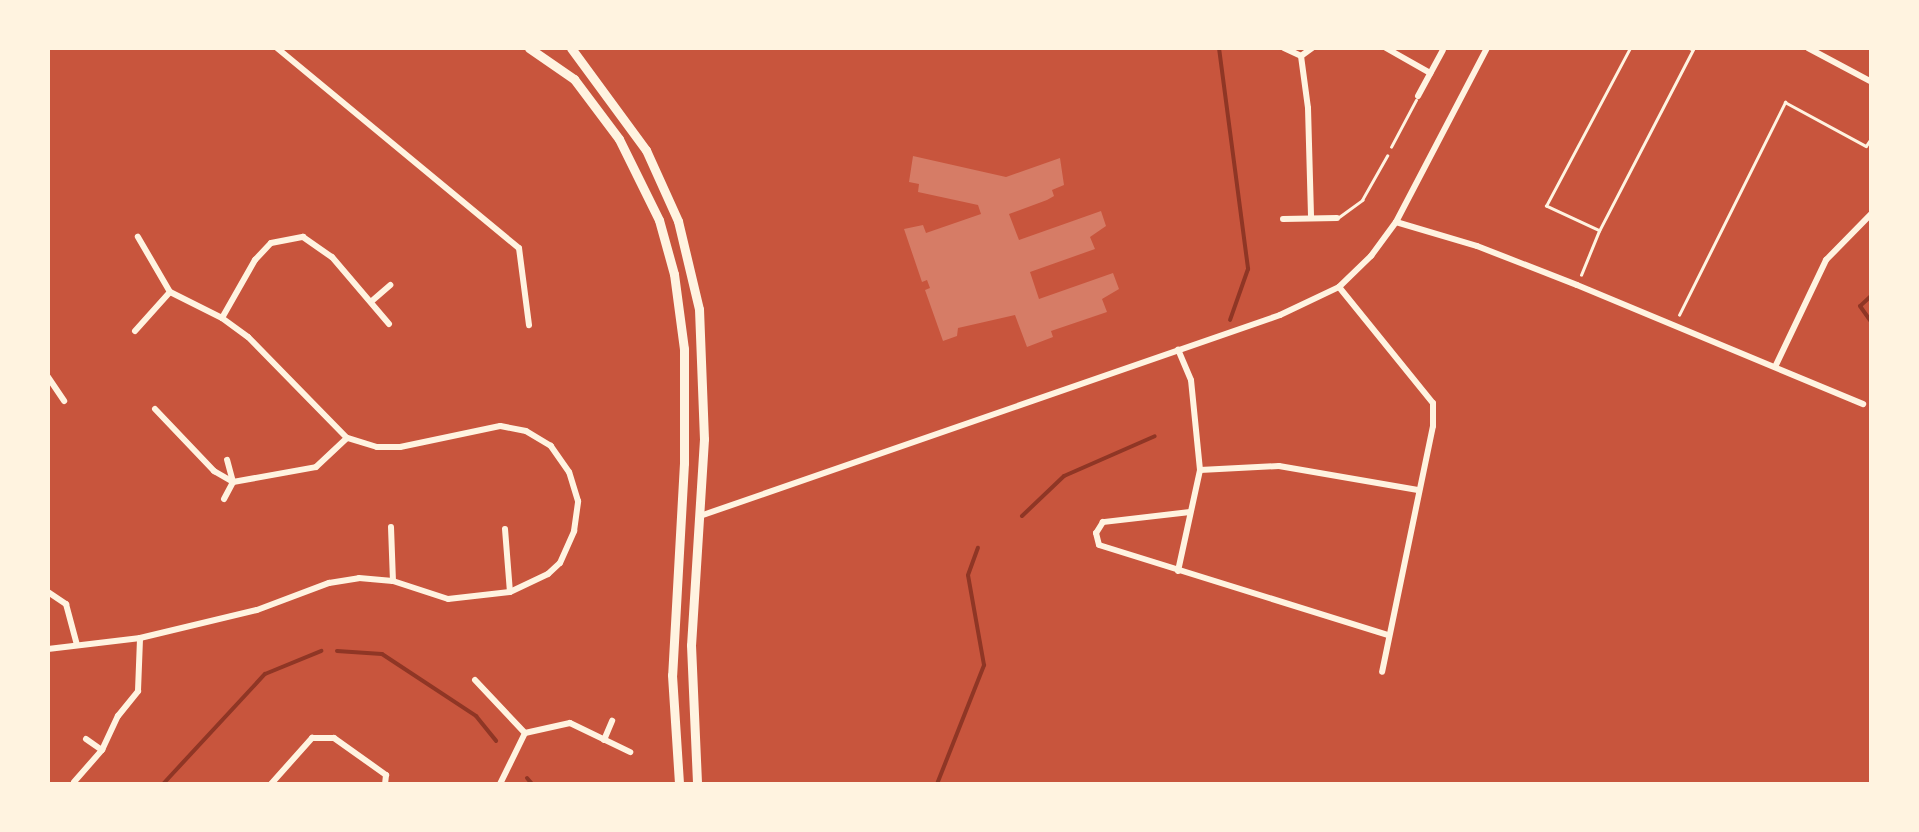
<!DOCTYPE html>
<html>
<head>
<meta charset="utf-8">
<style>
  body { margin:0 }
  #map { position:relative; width:1919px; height:832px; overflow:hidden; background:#c8553d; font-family:Signika,sans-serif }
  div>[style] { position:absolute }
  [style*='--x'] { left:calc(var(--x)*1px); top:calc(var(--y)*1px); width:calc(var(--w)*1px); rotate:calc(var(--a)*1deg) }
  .stream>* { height:4px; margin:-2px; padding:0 2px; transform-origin:2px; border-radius:2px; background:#8f3625 }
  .building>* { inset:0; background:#d67c66 }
  .path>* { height:2.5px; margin:-1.25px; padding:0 1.25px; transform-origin:1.25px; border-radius:1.25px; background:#fff3e0 }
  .service>* { height:2.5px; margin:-1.25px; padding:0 1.25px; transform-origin:1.25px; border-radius:1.25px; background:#fff3e0 }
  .minor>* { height:6px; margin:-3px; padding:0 3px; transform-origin:3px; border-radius:3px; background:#fff3e0 }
  .primary>* { height:9px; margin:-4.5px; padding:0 4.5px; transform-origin:4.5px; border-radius:4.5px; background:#fff3e0 }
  span { translate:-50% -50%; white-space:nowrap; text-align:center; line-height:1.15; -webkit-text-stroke:10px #fff3e0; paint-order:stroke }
  .frame { position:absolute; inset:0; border:50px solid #fff3e0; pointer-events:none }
</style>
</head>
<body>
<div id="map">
  <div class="stream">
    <div style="--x:1219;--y:48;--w:223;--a:82.5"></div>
    <div style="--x:1248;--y:269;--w:54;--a:109.4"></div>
    <div style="--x:1872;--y:295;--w:16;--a:137"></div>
    <div style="--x:1860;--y:306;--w:21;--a:55"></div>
    <div style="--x:1022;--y:516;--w:58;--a:-43.6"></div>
    <div style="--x:1064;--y:476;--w:99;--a:-23.7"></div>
    <div style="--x:337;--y:651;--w:45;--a:3.8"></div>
    <div style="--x:382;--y:654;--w:113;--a:33.4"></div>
    <div style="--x:476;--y:716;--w:32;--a:51"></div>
    <div style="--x:527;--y:778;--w:8;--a:50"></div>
    <div style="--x:163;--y:784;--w:150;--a:-47.2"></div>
    <div style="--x:265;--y:674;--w:61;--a:-22.3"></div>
    <div style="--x:937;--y:784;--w:128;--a:-68.4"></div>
    <div style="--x:984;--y:665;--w:91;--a:-100.1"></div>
    <div style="--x:968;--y:575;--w:29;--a:-70"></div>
  </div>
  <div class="building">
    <div style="clip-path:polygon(913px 156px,1006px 177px,1060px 158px,1064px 185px,1052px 190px,1054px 196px,1047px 200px,1009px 214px,1019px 240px,1101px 211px,1106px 226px,1090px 237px,1095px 249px,1030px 272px,1039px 299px,1113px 273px,1119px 289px,1102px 299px,1107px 312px,1051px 331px,1053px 337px,1027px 347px,1015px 315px,958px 328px,957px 336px,943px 341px,925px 290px,930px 288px,927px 280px,922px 282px,904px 229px,923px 225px,926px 233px,981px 214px,978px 205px,918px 192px,919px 184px,909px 182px)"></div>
  </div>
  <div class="path">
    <div style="--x:1598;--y:230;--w:57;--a:-155.2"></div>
    <div style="--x:1546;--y:206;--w:179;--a:-62"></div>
    <div style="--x:1581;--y:275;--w:48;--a:-67.8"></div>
    <div style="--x:1599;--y:231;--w:204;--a:-62.6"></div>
    <div style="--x:1693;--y:50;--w:5;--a:-158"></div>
    <div style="--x:1679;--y:315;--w:238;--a:-63.5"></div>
    <div style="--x:1785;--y:102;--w:92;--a:28.5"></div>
    <div style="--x:1866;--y:146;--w:11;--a:-56"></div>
  </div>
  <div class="service">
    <div style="--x:1391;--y:147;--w:53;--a:-62"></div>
    <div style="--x:1339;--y:217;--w:29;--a:-36"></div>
    <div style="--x:1362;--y:200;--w:51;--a:-60.4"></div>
  </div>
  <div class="minor">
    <div style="--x:277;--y:48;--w:314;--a:39.6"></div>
    <div style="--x:519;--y:248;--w:78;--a:82.6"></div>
    <div style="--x:1284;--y:48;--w:19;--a:25"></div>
    <div style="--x:1386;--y:48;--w:51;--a:29.6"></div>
    <div style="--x:1808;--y:48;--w:72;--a:28"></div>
    <div style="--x:1301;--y:56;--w:52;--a:82.3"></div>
    <div style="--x:1308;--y:108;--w:110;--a:88.4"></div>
    <div style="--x:1301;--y:56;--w:14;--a:-36"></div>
    <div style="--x:1418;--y:96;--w:52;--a:-61.5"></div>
    <div style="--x:1283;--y:219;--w:54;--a:-1.1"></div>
    <div style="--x:1396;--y:222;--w:84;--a:16.5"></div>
    <div style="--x:1477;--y:246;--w:107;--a:21.3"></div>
    <div style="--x:1577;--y:285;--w:310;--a:22.6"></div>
    <div style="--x:1339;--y:287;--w:149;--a:51"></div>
    <div style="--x:1433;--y:403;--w:23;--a:90"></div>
    <div style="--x:1433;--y:426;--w:251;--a:101.7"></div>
    <div style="--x:373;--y:300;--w:23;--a:-41"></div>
    <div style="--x:222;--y:318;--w:67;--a:-60.4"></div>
    <div style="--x:255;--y:260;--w:23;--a:-47"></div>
    <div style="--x:271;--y:243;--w:33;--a:-11"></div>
    <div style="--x:303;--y:237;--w:35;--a:35"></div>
    <div style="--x:332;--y:257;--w:88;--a:49.6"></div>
    <div style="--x:135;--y:331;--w:52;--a:-48.1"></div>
    <div style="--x:1775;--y:367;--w:119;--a:-64.5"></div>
    <div style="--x:1826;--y:260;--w:66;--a:-45.6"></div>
    <div style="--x:48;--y:377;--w:29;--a:56"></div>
    <div style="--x:155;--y:409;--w:86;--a:46.4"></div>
    <div style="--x:214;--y:471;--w:22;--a:30"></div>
    <div style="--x:233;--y:482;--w:84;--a:-10.2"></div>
    <div style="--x:316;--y:467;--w:42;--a:-43.1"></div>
    <div style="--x:1200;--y:470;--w:79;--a:-2.9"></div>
    <div style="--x:1279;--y:466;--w:141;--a:9.8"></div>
    <div style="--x:224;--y:499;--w:19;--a:-62"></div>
    <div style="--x:233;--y:482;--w:23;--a:-105"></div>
    <div style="--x:1190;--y:512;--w:88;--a:173.4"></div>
    <div style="--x:1103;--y:522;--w:13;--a:122"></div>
    <div style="--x:1096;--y:533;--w:12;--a:76"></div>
    <div style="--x:1099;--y:545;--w:303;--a:17.3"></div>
    <div style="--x:700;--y:516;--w:614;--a:-19.11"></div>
    <div style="--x:1280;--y:315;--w:65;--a:-25.4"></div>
    <div style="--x:1339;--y:287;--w:45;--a:-44.1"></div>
    <div style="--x:1371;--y:256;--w:42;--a:-53.7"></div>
    <div style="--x:1396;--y:222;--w:196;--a:-62.4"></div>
    <div style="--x:391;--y:527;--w:54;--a:87.9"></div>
    <div style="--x:505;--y:529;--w:63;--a:85.5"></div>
    <div style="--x:1178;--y:571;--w:103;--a:-77.7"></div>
    <div style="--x:1200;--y:470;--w:90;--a:-95.7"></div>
    <div style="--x:1191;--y:380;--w:33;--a:-113"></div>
    <div style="--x:48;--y:592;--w:22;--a:34"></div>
    <div style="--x:66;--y:604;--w:42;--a:75"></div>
    <div style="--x:48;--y:649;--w:93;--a:-6.8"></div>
    <div style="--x:140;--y:638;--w:120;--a:-13.5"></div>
    <div style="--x:257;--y:610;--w:77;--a:-20.6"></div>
    <div style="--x:329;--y:583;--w:30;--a:-9"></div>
    <div style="--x:359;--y:578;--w:34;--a:5"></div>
    <div style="--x:393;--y:581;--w:58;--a:18.1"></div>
    <div style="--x:448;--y:599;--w:62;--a:-6.4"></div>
    <div style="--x:510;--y:592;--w:42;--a:-25.3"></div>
    <div style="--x:548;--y:574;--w:16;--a:-43"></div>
    <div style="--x:560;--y:563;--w:35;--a:-66"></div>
    <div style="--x:574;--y:531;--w:30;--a:-82"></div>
    <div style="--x:578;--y:501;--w:30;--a:-107"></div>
    <div style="--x:569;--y:472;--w:32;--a:-125"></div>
    <div style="--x:551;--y:446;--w:29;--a:-149"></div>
    <div style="--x:526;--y:431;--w:26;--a:-169"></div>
    <div style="--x:500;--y:426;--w:102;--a:168.1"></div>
    <div style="--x:400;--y:447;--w:23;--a:180"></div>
    <div style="--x:377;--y:447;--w:31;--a:-163"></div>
    <div style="--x:347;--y:438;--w:141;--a:-134.4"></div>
    <div style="--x:248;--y:337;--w:32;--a:-144"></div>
    <div style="--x:222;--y:318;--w:58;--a:-153.4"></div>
    <div style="--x:170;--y:292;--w:64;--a:-120.2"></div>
    <div style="--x:475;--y:680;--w:73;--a:46.7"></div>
    <div style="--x:525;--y:733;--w:57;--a:116.1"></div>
    <div style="--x:525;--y:733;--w:46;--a:-12.5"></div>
    <div style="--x:570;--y:723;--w:67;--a:25.8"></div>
    <div style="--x:86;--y:739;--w:19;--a:35"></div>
    <div style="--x:604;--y:740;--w:21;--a:-67"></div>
    <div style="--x:74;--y:782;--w:43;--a:-48.8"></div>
    <div style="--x:102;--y:750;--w:38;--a:-65"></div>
    <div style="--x:118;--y:716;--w:32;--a:-51"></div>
    <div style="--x:138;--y:691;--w:53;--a:-87.8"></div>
    <div style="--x:271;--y:784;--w:62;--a:-48.3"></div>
    <div style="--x:312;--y:738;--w:22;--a:0"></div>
    <div style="--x:334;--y:738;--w:64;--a:35.4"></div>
    <div style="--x:386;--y:775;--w:9;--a:96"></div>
  </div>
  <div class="primary">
    <div style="--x:529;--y:48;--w:55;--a:34.6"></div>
    <div style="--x:574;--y:79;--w:75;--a:53.1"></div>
    <div style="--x:619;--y:139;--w:90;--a:63.7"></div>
    <div style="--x:659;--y:220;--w:56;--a:74.5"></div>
    <div style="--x:674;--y:274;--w:76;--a:82.4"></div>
    <div style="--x:684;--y:349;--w:114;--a:90"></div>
    <div style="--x:684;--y:463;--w:212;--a:93.2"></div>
    <div style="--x:672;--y:675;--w:109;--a:86.3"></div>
    <div style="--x:571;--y:48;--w:127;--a:53.7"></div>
    <div style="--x:646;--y:150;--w:78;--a:65.7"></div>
    <div style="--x:678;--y:221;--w:90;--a:76.6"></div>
    <div style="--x:699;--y:309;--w:130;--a:87.8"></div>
    <div style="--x:704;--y:439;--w:206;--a:93.6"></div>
    <div style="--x:691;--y:645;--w:139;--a:87.5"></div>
  </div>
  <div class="frame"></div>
</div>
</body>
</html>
